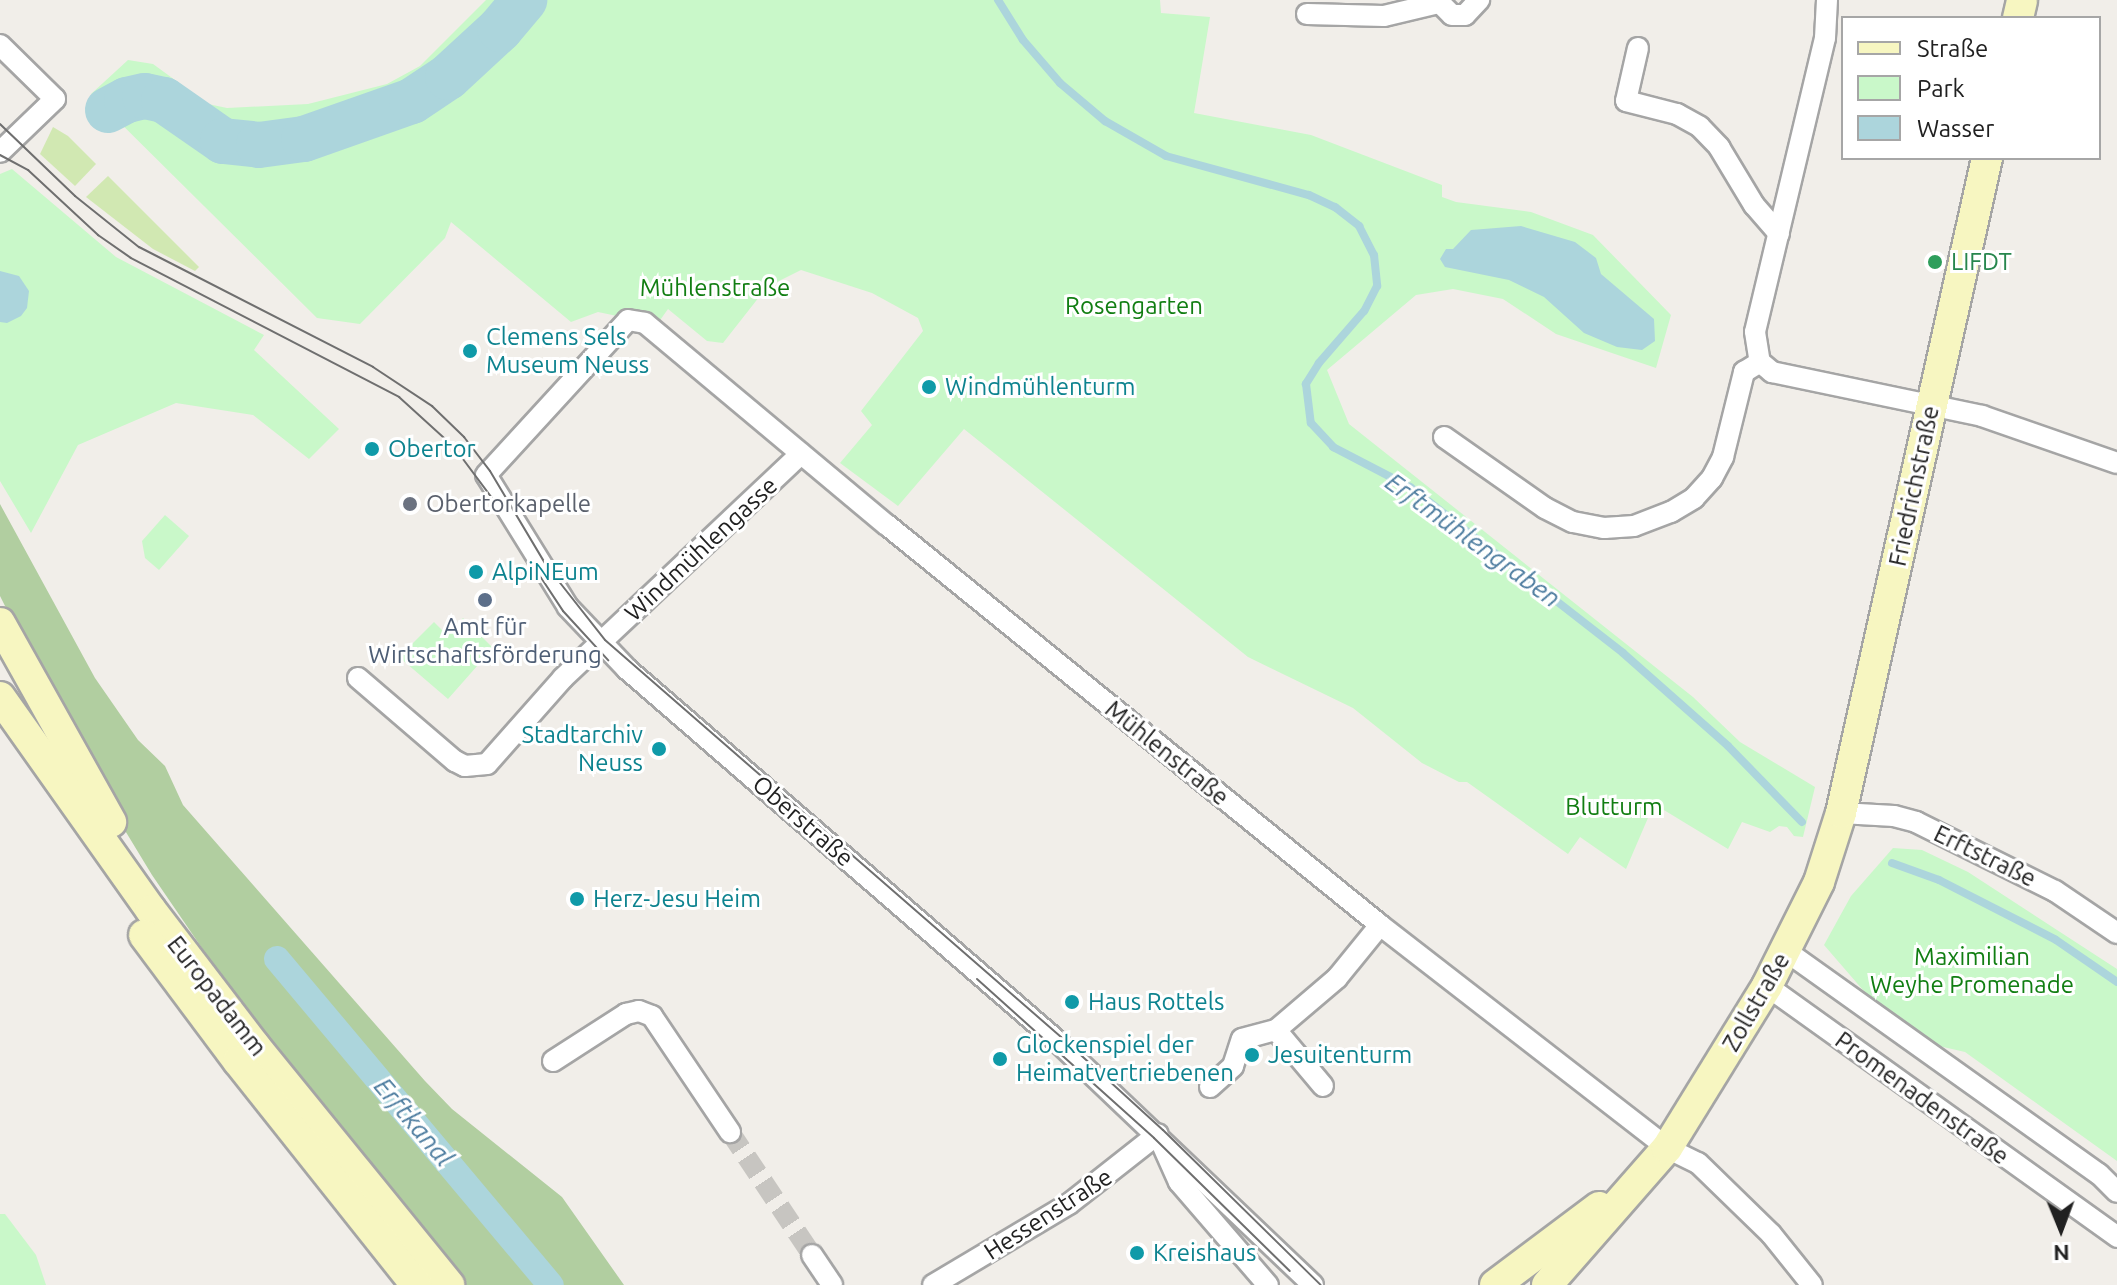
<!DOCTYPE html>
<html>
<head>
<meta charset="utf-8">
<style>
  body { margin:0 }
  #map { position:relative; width:2117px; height:1285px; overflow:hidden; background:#f1eee9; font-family:Ubuntu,sans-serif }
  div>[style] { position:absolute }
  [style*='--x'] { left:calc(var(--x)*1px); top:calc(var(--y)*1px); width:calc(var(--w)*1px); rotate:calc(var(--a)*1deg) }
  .grass>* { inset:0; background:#d1e8b2 }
  .forest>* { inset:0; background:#b1cea0 }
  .park>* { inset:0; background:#c9f8c9 }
  .water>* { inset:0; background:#acd5dc }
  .stream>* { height:8px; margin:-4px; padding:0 4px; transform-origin:4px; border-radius:4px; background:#acd5dc }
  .canal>* { height:26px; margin:-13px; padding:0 13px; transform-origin:13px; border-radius:13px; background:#acd5dc }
  .river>* { height:46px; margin:-23px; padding:0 23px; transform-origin:23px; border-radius:23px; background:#acd5dc }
  .minor-tunnel>* { height:20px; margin-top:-10px; transform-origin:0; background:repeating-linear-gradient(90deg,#c7c5c1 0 20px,transparent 0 30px) }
  .roads { filter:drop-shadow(2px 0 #a5a5a5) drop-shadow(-2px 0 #a5a5a5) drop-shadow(0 2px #a5a5a5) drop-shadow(0 -2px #a5a5a5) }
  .minor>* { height:20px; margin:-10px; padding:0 10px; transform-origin:10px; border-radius:10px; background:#fff }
  .secondary>* { height:30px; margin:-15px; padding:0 15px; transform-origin:15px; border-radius:15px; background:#f7f6c1 }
  .tram>* { height:2px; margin:-1px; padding:0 1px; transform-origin:1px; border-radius:1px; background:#6f6f6f }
  .dots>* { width:22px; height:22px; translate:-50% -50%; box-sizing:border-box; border:4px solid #fff; border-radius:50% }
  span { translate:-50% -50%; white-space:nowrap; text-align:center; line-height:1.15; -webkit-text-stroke:6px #fff; paint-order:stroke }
  .leisure-label { font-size:24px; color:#27864d }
  .left { translate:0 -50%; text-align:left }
  .park-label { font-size:24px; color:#117e12 }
  .culture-label { font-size:24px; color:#0d838f }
  .right { translate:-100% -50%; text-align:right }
  .street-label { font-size:24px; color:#212121 }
  .worship-label { font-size:24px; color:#5b616d }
  .service-label { font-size:24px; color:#4e5e75 }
  .water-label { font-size:26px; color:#4b7b9e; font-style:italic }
  .legend { position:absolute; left:1841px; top:16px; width:260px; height:144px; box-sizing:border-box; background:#fff; border:2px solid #a6a6a6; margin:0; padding:10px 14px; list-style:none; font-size:24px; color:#212121 }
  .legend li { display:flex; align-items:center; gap:16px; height:40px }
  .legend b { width:40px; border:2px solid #a6a6a6 }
  .north { position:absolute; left:2021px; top:1189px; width:80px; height:80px; -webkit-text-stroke:6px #fff; paint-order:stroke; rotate:179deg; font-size:22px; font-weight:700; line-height:32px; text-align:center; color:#212121 }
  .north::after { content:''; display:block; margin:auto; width:28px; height:36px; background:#212121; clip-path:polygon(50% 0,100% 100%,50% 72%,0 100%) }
</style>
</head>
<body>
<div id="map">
  <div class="grass">
    <div style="clip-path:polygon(53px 127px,68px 136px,96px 164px,75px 186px,40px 154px)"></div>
    <div style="clip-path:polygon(108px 176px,199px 267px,195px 271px,153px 249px,86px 197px)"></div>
  </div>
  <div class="forest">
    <div style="clip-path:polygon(0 504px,95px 678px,138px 740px,165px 766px,183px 805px,425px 1081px,452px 1109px,562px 1197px,624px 1285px,562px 1285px,282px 953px,270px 965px,542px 1285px,466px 1285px,434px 1249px,234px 995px,152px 875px,84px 763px,0 596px)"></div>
  </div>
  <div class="park">
    <div style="clip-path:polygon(486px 0,1160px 0,1161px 13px,1210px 17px,1194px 113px,1311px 135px,1442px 185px,1442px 197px,1456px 202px,1531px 212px,1593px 235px,1671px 315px,1656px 368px,1556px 334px,1503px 299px,1453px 289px,1416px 295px,1327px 370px,1349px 424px,1693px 697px,1740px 742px,1815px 787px,1803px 837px,1794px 836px,1787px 827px,1779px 826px,1770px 832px,1742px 822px,1728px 849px,1654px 804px,1626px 869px,1580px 837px,1568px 854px,1467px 782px,1459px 782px,1422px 763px,1353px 708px,1248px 657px,964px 429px,898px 506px,840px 463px,872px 425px,861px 411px,923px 331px,918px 318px,872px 293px,801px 270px,767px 287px,723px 343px,707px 341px,668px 309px,658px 323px,643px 312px,627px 311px,617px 316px,598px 312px,571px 322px,451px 222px,445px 238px,360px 324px,317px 318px,91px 94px,128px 60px,153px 64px,208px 104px,227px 108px,308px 104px,387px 84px,420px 66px)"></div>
    <div style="clip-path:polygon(12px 169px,116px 257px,264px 335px,254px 350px,339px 429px,309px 459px,253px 415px,176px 403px,78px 445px,31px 533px,0 481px,0 174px)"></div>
    <div style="clip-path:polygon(165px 515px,189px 536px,159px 570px,145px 558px,142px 541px)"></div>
    <div style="clip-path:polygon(463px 618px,493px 648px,448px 699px,399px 657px,434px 622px,447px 635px)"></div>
    <div style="clip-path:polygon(1893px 848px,1922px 850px,1968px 872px,2117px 969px,2117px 1161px,1965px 1052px,1939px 1046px,1869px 997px,1824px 945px,1851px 896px)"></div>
    <div style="clip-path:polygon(0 1214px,5px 1214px,36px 1255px,46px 1285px,0 1285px)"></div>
  </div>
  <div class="water">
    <div style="clip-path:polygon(1521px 226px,1575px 242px,1596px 258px,1601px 274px,1654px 319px,1655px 341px,1642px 350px,1617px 347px,1584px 333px,1544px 297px,1509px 280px,1445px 267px,1440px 259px,1446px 249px,1453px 249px,1471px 230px)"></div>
    <div style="clip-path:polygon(0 271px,19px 276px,29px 291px,27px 308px,21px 316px,7px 323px,0 322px)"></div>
  </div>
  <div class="stream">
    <div style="--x:998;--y:0;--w:47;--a:58"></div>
    <div style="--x:1023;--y:40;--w:57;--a:49.3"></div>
    <div style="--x:1060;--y:83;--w:59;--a:40.2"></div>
    <div style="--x:1105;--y:121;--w:70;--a:29.8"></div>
    <div style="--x:1166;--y:156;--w:148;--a:15.3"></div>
    <div style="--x:1309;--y:195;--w:29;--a:25"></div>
    <div style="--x:1335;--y:207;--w:31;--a:38"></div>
    <div style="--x:1359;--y:226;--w:33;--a:63"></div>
    <div style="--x:1374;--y:255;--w:31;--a:84"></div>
    <div style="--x:1377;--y:286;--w:28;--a:117"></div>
    <div style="--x:1364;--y:311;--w:69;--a:130.9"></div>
    <div style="--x:1319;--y:363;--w:25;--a:122"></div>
    <div style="--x:1306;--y:384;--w:39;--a:83"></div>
    <div style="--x:1311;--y:423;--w:33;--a:47"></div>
    <div style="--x:1333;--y:447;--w:87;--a:27.5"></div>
    <div style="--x:1410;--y:487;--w:270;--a:37.9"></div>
    <div style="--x:1623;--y:653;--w:140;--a:41.5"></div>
    <div style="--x:1728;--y:746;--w:106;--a:45.8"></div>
    <div style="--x:1892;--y:863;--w:50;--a:19.9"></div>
    <div style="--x:1939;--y:880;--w:131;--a:27.1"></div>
    <div style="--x:2056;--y:940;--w:74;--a:34.5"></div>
  </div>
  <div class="canal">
    <div style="--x:277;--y:959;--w:426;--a:50"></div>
  </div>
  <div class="river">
    <div style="--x:108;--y:110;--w:21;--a:-28"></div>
    <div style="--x:127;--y:100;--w:18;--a:-13"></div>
    <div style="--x:145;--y:96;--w:19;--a:12"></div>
    <div style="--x:164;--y:100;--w:72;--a:34.8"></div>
    <div style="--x:223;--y:141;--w:36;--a:6"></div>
    <div style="--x:259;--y:145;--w:45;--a:-7.6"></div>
    <div style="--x:304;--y:139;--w:114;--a:-19.4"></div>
    <div style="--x:412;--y:101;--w:43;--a:-33.7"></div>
    <div style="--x:448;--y:77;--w:71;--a:-42.7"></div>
    <div style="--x:500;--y:29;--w:38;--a:-50"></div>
  </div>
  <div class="minor-tunnel">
    <div style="--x:730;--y:1132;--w:148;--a:56.3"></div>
  </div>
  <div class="roads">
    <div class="minor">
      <div style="--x:1437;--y:0;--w:21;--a:45"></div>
      <div style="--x:1452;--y:15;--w:13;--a:0"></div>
      <div style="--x:1465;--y:15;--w:21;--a:-47"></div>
      <div style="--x:1827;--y:0;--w:38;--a:93"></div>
      <div style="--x:1825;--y:38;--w:302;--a:103.4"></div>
      <div style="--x:1755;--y:332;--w:30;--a:81"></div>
      <div style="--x:1760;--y:362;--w:16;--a:40"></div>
      <div style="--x:1772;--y:372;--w:215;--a:11.8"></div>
      <div style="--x:1982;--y:416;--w:143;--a:19.2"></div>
      <div style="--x:1307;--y:14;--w:77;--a:1.5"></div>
      <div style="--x:1384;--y:16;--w:56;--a:-13.5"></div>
      <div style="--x:0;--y:45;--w:77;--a:44.5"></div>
      <div style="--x:55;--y:99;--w:76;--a:136.1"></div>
      <div style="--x:1638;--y:48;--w:54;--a:102.8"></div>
      <div style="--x:1626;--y:101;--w:53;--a:14.3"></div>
      <div style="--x:1677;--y:114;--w:26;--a:29"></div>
      <div style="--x:1700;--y:127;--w:28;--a:46"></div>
      <div style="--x:1719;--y:147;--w:68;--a:58.9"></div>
      <div style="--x:1754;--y:205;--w:38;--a:49"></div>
      <div style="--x:1444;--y:437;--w:123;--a:35.1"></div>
      <div style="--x:1545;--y:508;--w:31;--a:27"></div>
      <div style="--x:1573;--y:522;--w:32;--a:11"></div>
      <div style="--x:1604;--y:528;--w:30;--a:-4"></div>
      <div style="--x:1634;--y:526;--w:40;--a:-21"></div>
      <div style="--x:1671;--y:512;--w:27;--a:-31"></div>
      <div style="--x:1694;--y:498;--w:27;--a:-48"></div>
      <div style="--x:1712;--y:478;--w:24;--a:-62"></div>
      <div style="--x:1723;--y:457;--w:88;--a:-76.1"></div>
      <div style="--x:1744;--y:372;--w:19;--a:-32"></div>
      <div style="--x:358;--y:678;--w:128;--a:40.6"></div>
      <div style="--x:455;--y:761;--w:11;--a:27"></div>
      <div style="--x:465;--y:766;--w:22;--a:-5"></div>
      <div style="--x:487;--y:764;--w:115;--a:-48.5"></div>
      <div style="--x:563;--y:678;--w:327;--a:-43.3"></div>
      <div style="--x:1841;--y:813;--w:53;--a:3.2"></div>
      <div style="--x:1894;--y:816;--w:23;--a:15"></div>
      <div style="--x:1916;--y:822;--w:155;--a:26.4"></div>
      <div style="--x:2055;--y:891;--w:75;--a:34.1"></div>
      <div style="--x:1786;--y:951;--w:384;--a:35.5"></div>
      <div style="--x:2099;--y:1174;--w:25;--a:45"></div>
      <div style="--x:1767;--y:986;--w:431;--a:35.6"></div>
      <div style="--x:1276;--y:1030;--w:73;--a:50"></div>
      <div style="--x:553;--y:1061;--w:87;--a:-32.8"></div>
      <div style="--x:626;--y:1014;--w:13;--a:-13"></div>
      <div style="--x:639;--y:1011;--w:14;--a:21"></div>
      <div style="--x:652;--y:1016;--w:140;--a:56.1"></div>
      <div style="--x:1210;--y:1087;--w:31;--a:-42"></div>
      <div style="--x:1233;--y:1066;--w:28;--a:-72"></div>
      <div style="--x:1242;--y:1039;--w:35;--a:-15"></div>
      <div style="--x:1276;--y:1030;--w:80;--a:-40.4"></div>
      <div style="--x:1337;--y:978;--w:68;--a:-50.9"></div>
      <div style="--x:1161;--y:1142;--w:44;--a:65.8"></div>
      <div style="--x:1179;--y:1182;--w:136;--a:49.2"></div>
      <div style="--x:812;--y:1255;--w:36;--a:56"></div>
      <div style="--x:933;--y:1285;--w:158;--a:-30.8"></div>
      <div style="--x:1069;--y:1204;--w:113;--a:-38.2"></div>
      <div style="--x:1313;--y:1285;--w:354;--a:-136.4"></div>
      <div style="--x:1057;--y:1041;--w:569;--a:-139.14"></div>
      <div style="--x:627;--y:669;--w:86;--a:-133.6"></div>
      <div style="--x:568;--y:607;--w:155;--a:-121.8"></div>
      <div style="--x:486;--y:475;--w:210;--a:-47.5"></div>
      <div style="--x:628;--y:320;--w:17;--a:10"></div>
      <div style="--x:645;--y:323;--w:315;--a:39.9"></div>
      <div style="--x:887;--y:525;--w:635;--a:39.05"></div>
      <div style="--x:1380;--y:925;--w:363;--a:37.8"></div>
      <div style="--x:1667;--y:1148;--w:34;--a:26"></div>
      <div style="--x:1698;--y:1163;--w:102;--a:44.2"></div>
      <div style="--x:1771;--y:1234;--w:65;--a:51.2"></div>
    </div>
    <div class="secondary">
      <div style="--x:2018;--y:18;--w:18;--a:-77"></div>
      <div style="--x:0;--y:623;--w:228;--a:60.8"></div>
      <div style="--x:0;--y:697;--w:261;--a:54.7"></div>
      <div style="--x:151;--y:910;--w:171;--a:52.6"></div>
      <div style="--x:255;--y:1046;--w:308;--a:50.9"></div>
      <div style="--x:144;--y:935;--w:157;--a:53.3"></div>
      <div style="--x:238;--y:1061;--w:286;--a:51.5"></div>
      <div style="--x:1495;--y:1285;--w:130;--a:-36.9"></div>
      <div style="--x:1547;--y:1285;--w:182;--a:-48.8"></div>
      <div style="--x:1667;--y:1148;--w:190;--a:-58.3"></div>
      <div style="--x:1767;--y:986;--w:116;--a:-63.4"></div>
      <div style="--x:1819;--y:882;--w:72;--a:-72.3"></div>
      <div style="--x:1841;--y:813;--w:671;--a:-77.43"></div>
    </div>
  </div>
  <div class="tram">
    <div style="--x:0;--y:124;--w:104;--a:43.8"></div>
    <div style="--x:75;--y:196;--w:82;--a:38.6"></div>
    <div style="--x:139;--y:247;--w:263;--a:27.1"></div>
    <div style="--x:373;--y:367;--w:71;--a:33.5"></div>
    <div style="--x:432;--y:406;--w:45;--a:44.1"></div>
    <div style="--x:464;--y:437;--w:43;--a:52.6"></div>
    <div style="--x:490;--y:471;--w:109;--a:59.2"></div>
    <div style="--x:546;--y:565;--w:95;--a:51.8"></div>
    <div style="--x:605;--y:640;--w:605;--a:41.04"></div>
    <div style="--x:1061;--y:1037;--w:138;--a:42.4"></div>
    <div style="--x:1163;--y:1130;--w:221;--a:44.5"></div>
    <div style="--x:0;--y:155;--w:32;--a:28"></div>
    <div style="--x:28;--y:170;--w:96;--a:42.9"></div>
    <div style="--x:98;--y:235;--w:40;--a:34.9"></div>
    <div style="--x:131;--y:258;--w:302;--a:27.4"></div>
    <div style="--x:399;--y:397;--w:74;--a:42.3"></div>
    <div style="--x:454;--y:447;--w:64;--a:53.3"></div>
    <div style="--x:536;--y:570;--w:49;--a:56.6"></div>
    <div style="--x:563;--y:611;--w:67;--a:47.4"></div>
    <div style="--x:977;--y:979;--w:238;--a:41.9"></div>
    <div style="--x:1154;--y:1138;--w:190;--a:44.4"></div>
  </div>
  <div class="dots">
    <div style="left:1935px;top:262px;background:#2e9e5b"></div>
    <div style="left:470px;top:351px;background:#0f9aa8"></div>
    <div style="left:929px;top:387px;background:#0f9aa8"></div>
    <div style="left:372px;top:449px;background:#0f9aa8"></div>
    <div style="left:410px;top:504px;background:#6b7280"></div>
    <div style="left:476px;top:572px;background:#0f9aa8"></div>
    <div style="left:485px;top:600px;background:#5c6f8a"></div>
    <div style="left:659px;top:749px;background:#0f9aa8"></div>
    <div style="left:577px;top:899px;background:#0f9aa8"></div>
    <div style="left:1072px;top:1002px;background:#0f9aa8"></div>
    <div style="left:1252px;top:1055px;background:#0f9aa8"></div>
    <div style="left:1000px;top:1059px;background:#0f9aa8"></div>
    <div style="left:1137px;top:1253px;background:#0f9aa8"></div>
  </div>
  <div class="leisure-label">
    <span class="left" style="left:1951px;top:262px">LIFDT</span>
  </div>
  <div class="park-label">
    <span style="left:715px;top:288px">Mühlenstraße</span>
    <span style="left:1134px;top:306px">Rosengarten</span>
    <span style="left:1614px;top:807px">Blutturm</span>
    <span style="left:1972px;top:971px">Maximilian<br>Weyhe Promenade</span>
  </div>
  <div class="culture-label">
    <span class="left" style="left:486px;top:351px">Clemens Sels<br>Museum Neuss</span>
    <span class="left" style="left:945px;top:387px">Windmühlenturm</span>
    <span class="left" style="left:388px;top:449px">Obertor</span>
    <span class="left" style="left:492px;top:572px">AlpiNEum</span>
    <span class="right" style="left:643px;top:749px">Stadtarchiv<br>Neuss</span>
    <span class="left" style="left:593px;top:899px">Herz-Jesu Heim</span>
    <span class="left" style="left:1088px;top:1002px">Haus Rottels</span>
    <span class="left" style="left:1016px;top:1059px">Glockenspiel der<br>Heimatvertriebenen</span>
    <span class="left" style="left:1268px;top:1055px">Jesuitenturm</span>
    <span class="left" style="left:1153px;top:1253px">Kreishaus</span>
  </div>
  <div class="street-label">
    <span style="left:1914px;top:486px;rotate:-78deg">Friedrichstraße</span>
    <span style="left:701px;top:549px;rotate:-43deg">Windmühlengasse</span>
    <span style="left:1167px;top:753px;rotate:39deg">Mühlenstraße</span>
    <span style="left:803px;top:821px;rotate:41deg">Oberstraße</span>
    <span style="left:1985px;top:856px;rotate:26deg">Erftstraße</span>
    <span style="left:217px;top:996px;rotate:52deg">Europadamm</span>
    <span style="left:1756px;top:1002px;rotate:-60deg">Zollstraße</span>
    <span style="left:1922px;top:1098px;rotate:36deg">Promenadenstraße</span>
    <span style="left:1048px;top:1214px;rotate:-33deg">Hessenstraße</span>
  </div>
  <div class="worship-label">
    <span class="left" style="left:426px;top:504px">Obertorkapelle</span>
  </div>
  <div class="service-label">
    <span style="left:485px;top:641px">Amt für<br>Wirtschaftsförderung</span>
  </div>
  <div class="water-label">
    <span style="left:1473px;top:540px;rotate:36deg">Erftmühlengraben</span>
    <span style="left:414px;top:1122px;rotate:50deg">Erftkanal</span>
  </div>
  <ul class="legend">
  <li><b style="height:10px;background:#f7f6c1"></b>Straße</li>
  <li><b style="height:22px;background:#c9f8c9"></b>Park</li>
  <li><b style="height:22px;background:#acd5dc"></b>Wasser</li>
  </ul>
  <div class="north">N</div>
</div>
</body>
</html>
